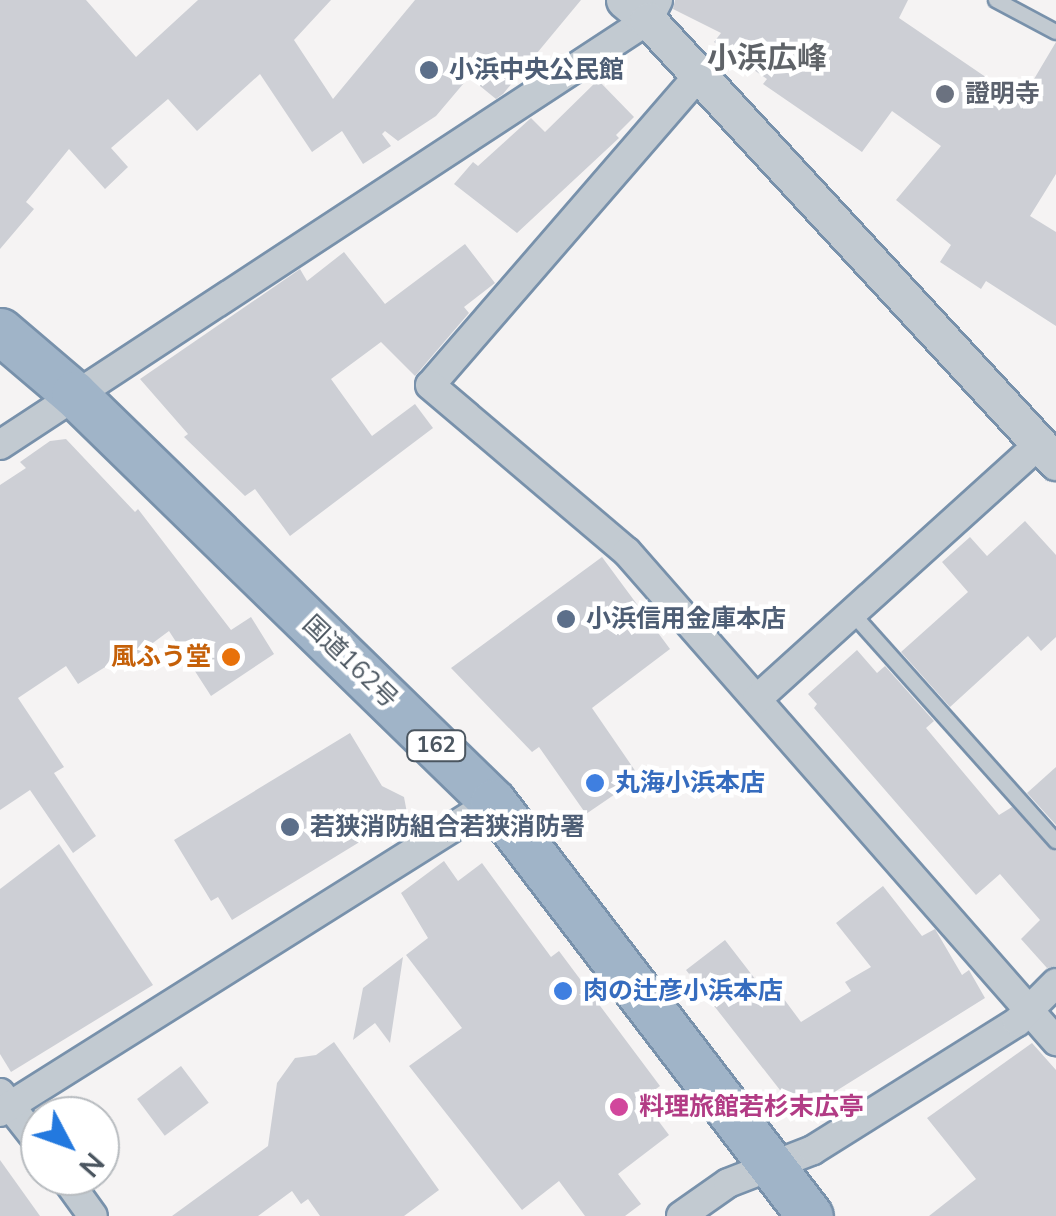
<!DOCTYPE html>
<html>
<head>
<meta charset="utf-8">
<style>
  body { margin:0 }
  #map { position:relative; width:1056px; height:1216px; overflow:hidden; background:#f5f3f3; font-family:"Nunito Sans","Noto Sans JP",sans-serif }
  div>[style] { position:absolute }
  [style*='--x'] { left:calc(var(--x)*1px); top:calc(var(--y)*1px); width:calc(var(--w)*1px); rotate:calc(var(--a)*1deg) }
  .building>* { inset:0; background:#cdcfd5; transform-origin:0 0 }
  .roads { filter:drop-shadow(2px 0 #7891ab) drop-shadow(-2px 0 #7891ab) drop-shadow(0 2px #7891ab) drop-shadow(0 -2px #7891ab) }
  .service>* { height:14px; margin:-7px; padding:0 7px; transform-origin:7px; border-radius:7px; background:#c2cad1 }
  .minor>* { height:28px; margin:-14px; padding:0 14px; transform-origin:14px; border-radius:14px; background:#c2cad1 }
  .tertiary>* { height:35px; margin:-17.5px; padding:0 17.5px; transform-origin:17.5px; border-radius:17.5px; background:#c2cad1 }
  .trunk>* { height:45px; margin:-22.5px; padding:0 22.5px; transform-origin:22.5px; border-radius:22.5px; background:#a0b4c8 }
  .dots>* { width:28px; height:28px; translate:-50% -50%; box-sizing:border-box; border:5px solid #fff; border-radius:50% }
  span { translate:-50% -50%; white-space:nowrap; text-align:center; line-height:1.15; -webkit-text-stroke:9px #fff; paint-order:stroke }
  .shield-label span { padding:2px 8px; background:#fff; border:2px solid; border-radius:8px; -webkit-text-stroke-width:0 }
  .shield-label { font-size:22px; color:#4b5660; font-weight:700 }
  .service-label { font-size:25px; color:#4e5e75; font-weight:700 }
  .left { translate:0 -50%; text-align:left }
  .worship-label { font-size:25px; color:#5b616d; font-weight:700 }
  .food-label { font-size:25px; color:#c56008; font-weight:700 }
  .right { translate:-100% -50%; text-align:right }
  .street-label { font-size:25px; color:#4b5660 }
  .shop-label { font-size:25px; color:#366cbe; font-weight:700 }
  .hotel-label { font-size:25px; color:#b23c85; font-weight:700 }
  .quarter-label { font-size:30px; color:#5f6368; font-weight:700 }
  .north { position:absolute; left:20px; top:1096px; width:100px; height:100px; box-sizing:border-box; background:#fff; border:2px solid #b7bbbf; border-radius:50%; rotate:131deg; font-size:28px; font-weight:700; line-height:40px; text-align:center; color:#4b5660 }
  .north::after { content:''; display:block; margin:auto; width:35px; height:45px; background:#2379df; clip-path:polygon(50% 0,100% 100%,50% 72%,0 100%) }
</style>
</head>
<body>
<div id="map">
  <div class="building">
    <div style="clip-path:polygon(0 0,86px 0,136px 57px,198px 0,331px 0,294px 40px,333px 99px,415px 0,581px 0,503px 94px,496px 99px,469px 77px,436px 116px,398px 141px,385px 131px,382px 134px,391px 146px,363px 164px,342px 131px,312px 152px,260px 74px,197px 131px,168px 99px,111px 148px,128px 167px,105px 189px,69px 149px,26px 202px,34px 209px,0 249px)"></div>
    <div style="clip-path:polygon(675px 0,908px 0,899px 18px,1021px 101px,1056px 42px,1056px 174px,1030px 216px,1056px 232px,1056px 326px,986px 281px,981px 289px,940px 262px,951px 245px,896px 200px,941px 146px,892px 111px,862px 152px,763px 84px,767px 79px,714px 42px,721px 33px,673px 9px)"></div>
    <div style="clip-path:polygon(598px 80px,634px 117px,616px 135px,619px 138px,517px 233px,454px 184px,473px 162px,478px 166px,531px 118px,545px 132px)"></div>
    <div style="clip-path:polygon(465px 244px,495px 283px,464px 307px,469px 313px,415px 376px,381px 342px,331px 379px,372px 436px,415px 404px,433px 428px,290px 536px,255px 489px,245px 496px,184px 437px,188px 434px,140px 379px,300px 269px,307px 281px,344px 252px,385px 304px)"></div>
    <div style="clip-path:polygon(66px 439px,135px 512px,138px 509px,231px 630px,251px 617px,274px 654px,211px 696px,169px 631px,138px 654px,134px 649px,78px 684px,66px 666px,18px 698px,64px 767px,54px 773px,96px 836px,73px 853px,30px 790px,0 810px,0 485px,26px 468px,20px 462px,50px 441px)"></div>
    <div style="clip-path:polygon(1025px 521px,1056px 555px,1056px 637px,1041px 651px,1028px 636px,950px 707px,901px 652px,968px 592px,942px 562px,970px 537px,987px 556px)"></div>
    <div style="clip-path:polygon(602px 557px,670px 649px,592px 708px,636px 772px,624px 781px,627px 786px,586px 814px,539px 747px,532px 752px,451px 668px)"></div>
    <div style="clip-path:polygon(857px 650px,877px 673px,885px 666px,934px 721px,926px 728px,999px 815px,1012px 807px,1056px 851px,1056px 966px,1047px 968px,1021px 939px,1040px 920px,1000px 874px,976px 895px,814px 708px,817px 704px,808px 694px)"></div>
    <div style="clip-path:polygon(350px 733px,382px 786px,404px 797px,407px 813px,232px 920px,218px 897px,211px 901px,174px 840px)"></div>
    <div style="clip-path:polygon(1056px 767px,1056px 825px,1027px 793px)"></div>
    <div style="clip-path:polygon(59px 844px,153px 985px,11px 1072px,0 1054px,0 889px)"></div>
    <div style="clip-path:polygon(444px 861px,458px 881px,482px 863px,551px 957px,559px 951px,660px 1086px,642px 1099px,669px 1135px,618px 1174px,641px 1204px,625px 1216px,585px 1216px,559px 1181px,522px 1210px,409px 1066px,462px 1028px,406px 955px,428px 938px,401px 893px)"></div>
    <div style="clip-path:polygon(883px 886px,922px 936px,935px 929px,962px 975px,969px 970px,985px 998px,804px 1111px,800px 1104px,794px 1108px,686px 970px,725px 940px,766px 993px,775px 987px,801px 1022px,851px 991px,845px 982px,871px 967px,836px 923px)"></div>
    <div style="clip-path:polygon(403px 957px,390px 1043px,375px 1023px,353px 1040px,363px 988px)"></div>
    <div style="clip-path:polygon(334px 1042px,439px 1190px,404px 1216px,320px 1216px,308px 1199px,301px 1204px,292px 1191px,258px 1216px,172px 1216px,268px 1146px,277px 1083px,295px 1058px,316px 1055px)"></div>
    <div style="clip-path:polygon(1032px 1043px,1056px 1070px,1056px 1216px,929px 1216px,976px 1179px,927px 1118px)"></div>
    <div style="left:181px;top:1066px;width:46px;height:55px;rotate:53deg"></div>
    <div style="clip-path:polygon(0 1160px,40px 1216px,0 1216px)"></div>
  </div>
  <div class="roads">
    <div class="service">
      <div style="--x:996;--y:0;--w:68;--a:28.1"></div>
      <div style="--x:852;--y:613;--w:306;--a:48.2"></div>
    </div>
    <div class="minor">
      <div style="--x:699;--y:75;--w:410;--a:130.9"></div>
      <div style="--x:430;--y:385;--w:258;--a:40.3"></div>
      <div style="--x:627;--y:552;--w:651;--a:48.74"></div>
      <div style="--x:0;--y:445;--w:775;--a:-33.26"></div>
      <div style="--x:648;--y:20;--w:22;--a:-63"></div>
      <div style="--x:757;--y:699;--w:380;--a:-42.1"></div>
      <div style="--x:0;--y:1093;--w:65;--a:51.9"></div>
      <div style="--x:0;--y:1112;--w:582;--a:-32.16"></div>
      <div style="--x:64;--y:1176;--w:49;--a:54.1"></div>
      <div style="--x:681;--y:1216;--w:57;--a:-35.1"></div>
      <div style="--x:728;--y:1183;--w:91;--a:-21.2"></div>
      <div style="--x:813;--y:1150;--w:241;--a:-32.1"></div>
      <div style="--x:1017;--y:1022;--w:55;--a:-45"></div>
    </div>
    <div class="tertiary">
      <div style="--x:624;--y:0;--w:31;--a:40"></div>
      <div style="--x:648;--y:20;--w:602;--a:47.29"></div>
    </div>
    <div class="trunk">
      <div style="--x:0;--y:331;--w:97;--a:40.4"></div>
      <div style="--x:74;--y:394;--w:585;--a:44.24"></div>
      <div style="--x:493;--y:802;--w:521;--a:52.56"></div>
    </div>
  </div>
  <div class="dots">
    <div style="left:429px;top:70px;background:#5c6f8a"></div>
    <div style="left:945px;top:94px;background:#6b7280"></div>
    <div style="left:566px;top:619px;background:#5c6f8a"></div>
    <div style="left:231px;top:657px;background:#e8710a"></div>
    <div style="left:595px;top:783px;background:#3f7fe0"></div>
    <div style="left:290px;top:827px;background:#5c6f8a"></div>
    <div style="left:563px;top:991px;background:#3f7fe0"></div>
    <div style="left:619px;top:1107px;background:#d1479c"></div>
  </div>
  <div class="shield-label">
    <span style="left:436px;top:746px">162</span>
  </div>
  <div class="service-label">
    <span class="left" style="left:449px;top:70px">小浜中央公民館</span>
    <span class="left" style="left:586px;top:619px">小浜信用金庫本店</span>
    <span class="left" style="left:310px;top:827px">若狭消防組合若狭消防署</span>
  </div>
  <div class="worship-label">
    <span class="left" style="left:965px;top:94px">證明寺</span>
  </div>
  <div class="food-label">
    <span class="right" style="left:211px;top:657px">風ふう堂</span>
  </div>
  <div class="street-label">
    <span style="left:350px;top:662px;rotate:44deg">国道162号</span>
  </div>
  <div class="shop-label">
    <span class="left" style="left:615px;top:783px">丸海小浜本店</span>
    <span class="left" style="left:583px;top:991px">肉の辻彦小浜本店</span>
  </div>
  <div class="hotel-label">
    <span class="left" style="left:639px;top:1107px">料理旅館若杉末広亭</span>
  </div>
  <div class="quarter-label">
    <span style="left:767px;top:59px">小浜広峰</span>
  </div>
  <div class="north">N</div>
</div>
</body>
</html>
